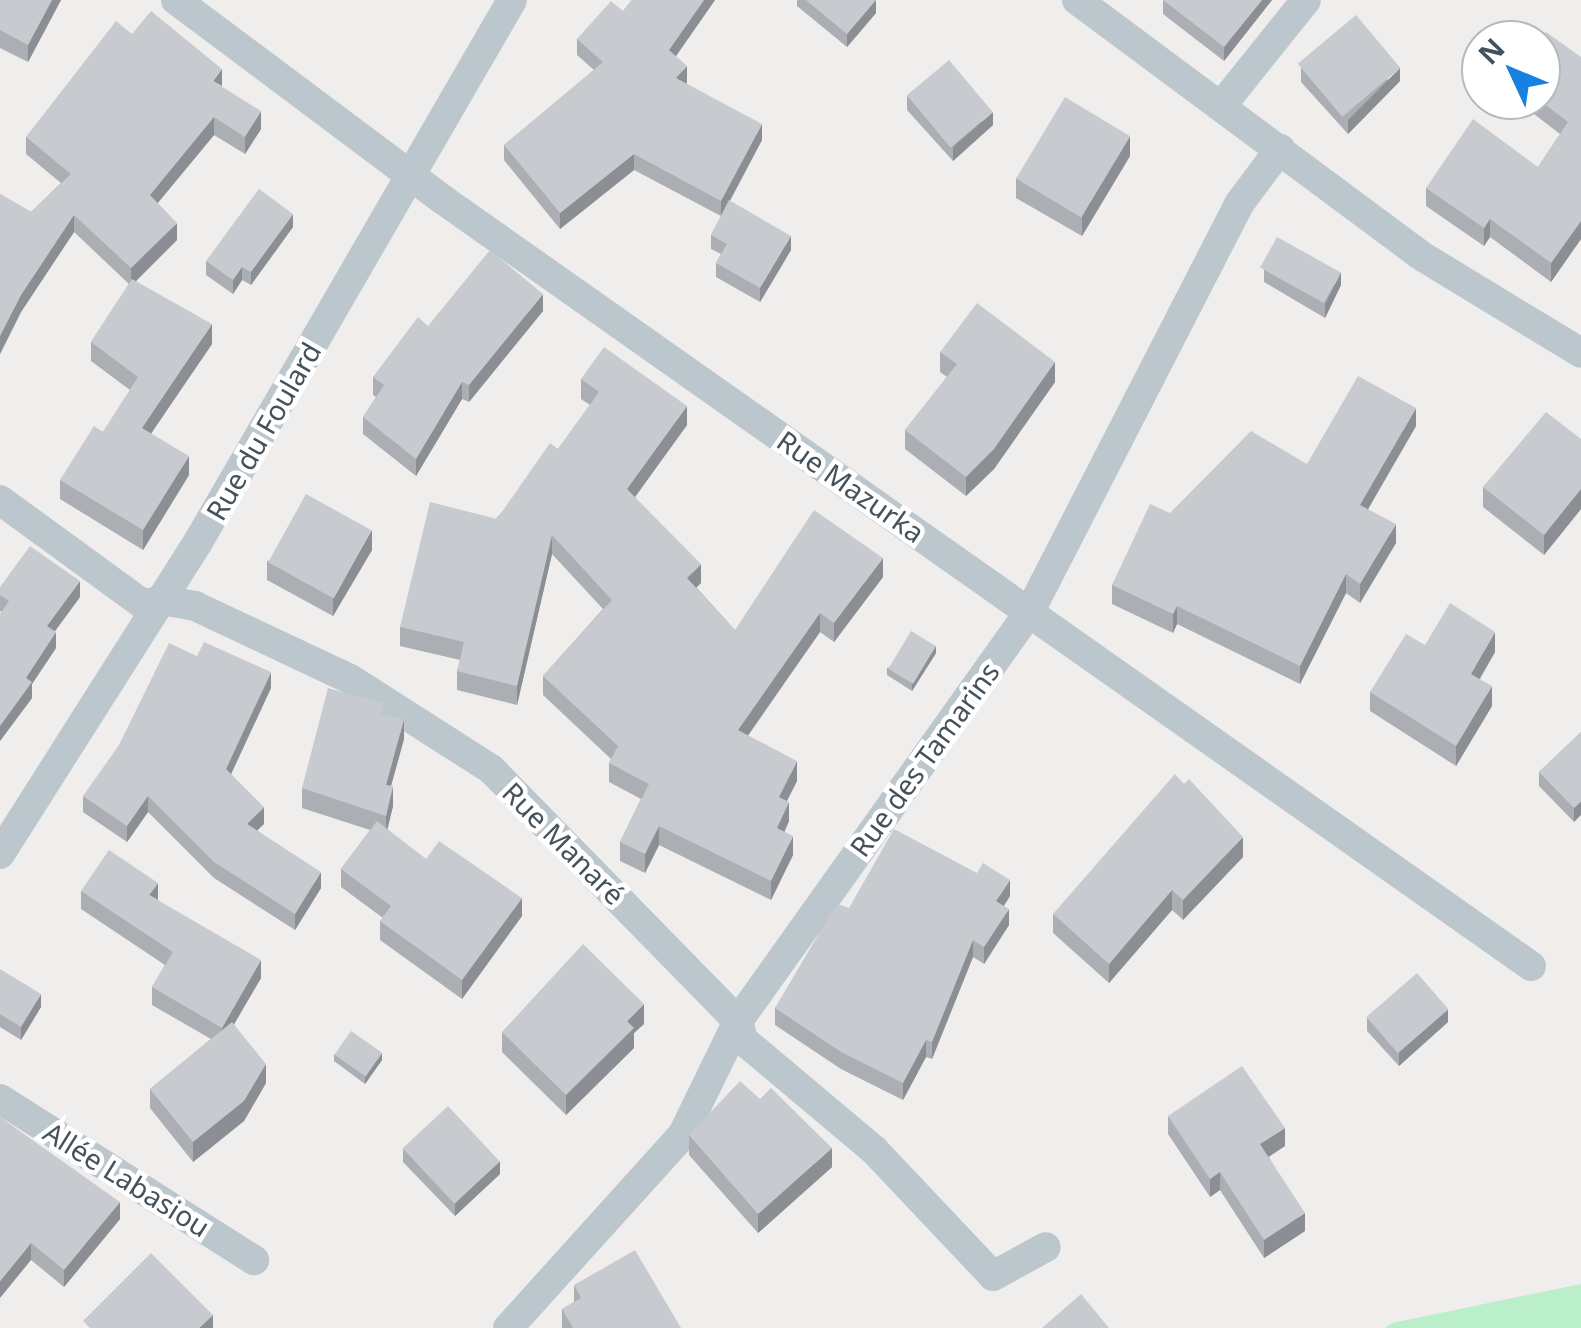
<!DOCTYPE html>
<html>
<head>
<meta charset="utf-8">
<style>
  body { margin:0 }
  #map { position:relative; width:1581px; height:1328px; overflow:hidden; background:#f0eded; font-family:"Noto Sans",sans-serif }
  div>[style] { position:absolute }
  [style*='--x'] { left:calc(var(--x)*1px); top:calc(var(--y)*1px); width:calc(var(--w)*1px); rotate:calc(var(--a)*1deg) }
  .green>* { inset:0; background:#baefca }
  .minor>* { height:30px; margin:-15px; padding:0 15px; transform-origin:15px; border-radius:15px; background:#bbc6cd }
  .wall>* { inset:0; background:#abafb3 }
  .shaded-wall>* { inset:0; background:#8b8e92 }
  .building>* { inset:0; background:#c7cbd0; transform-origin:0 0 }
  span { translate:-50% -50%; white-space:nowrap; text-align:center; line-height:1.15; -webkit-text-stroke:9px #fff; paint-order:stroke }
  .street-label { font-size:28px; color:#45525b }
  .north { position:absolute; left:1461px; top:20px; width:100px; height:100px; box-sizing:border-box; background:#fff; border:2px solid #b5babd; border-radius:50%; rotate:314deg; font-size:28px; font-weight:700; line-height:40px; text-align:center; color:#45525b }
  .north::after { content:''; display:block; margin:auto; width:35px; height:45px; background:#1780e0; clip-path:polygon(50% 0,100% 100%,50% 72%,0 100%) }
</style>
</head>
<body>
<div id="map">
  <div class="green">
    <div style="clip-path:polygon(1581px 1284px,1581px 1328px,1385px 1328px,1392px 1323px)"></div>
  </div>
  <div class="minor">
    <div style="--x:176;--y:0;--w:332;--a:36.8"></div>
    <div style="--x:442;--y:199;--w:1332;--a:35.16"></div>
    <div style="--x:1077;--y:0;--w:427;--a:36.6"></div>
    <div style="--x:1420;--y:255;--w:188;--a:31.3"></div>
    <div style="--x:1222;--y:105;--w:134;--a:-51.3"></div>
    <div style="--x:0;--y:500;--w:178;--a:36.1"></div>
    <div style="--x:144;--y:605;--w:18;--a:-16"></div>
    <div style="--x:161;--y:600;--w:35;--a:10"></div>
    <div style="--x:195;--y:606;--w:171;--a:25.2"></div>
    <div style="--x:350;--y:679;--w:167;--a:32.6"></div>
    <div style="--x:491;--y:769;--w:353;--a:45.6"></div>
    <div style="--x:738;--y:1021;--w:20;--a:75"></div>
    <div style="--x:743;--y:1040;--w:171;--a:40"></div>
    <div style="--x:874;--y:1150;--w:173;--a:46.6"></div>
    <div style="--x:993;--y:1276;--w:60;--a:-28.7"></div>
    <div style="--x:0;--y:854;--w:370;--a:-57.6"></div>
    <div style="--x:198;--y:542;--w:626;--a:-59.91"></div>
    <div style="--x:0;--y:1099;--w:301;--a:32.4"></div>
    <div style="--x:508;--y:1328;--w:261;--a:-47.9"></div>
    <div style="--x:683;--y:1134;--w:126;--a:-64"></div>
    <div style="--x:738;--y:1021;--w:503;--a:-54.54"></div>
    <div style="--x:1030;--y:611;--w:458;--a:-62.8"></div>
    <div style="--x:1239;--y:204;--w:69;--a:-53.3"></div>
  </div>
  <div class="wall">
    <div style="clip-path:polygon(0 0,61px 0,28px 62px,0 48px)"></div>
    <div style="clip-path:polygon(632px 0,715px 0,676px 56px,687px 82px,686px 83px,762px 140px,730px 201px,791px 250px,760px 302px,716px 277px,716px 263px,721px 254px,711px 249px,711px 235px,721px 216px,634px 170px,560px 229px,504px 160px,504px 145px,594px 70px,577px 55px,577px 39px,623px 11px)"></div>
    <div style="clip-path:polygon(797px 0,876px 0,876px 13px,847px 47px,797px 6px)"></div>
    <div style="clip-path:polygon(1163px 0,1272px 0,1224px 61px,1163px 14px)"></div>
    <div style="clip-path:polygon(132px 34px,222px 87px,261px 129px,245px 154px,214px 135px,158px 203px,177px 240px,136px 281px,212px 344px,151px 433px,189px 475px,143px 550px,60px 499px,60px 480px,103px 432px,130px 390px,91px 361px,91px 342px,129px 284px,74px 232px,21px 312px,0 354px,0 194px,31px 212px,61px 183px,26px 154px,26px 137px)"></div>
    <div style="clip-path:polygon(1581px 57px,1581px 239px,1551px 282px,1490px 237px,1484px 246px,1426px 206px,1426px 188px,1538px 167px,1560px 134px,1516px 100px,1541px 100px)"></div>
    <div style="clip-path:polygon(1301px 68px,1400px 81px,1348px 134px,1301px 82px)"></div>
    <div style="clip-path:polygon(907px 96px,993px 125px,953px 161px,907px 110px)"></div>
    <div style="clip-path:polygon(1130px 156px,1082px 236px,1016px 198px,1016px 178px)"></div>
    <div style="clip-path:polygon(293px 227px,251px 285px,242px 280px,233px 294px,206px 275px,206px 261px)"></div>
    <div style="clip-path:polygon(1264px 269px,1341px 285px,1325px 318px,1264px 282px)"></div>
    <div style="clip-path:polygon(543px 311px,469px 402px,462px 399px,416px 476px,363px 434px,363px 417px,376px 397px,373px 395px,373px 377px,428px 326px)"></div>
    <div style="clip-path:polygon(940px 352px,1055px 382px,994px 469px,966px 496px,905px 449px,905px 430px,947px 377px,940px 372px)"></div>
    <div style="clip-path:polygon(581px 379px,687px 425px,635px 497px,701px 583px,696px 587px,735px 630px,883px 577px,834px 642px,820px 632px,748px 736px,797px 781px,787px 801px,789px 821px,785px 831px,793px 855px,771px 900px,659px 845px,645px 873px,620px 861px,620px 842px,641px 799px,609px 782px,609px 763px,611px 759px,543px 695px,543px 676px,603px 609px,552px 554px,517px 705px,457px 690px,457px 671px,460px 660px,400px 646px,400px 627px,558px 449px,590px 405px,581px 399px)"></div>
    <div style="clip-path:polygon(1416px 426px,1368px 509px,1396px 543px,1360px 603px,1346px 593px,1300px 684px,1177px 624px,1173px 633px,1112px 604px,1112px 585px,1170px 513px)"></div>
    <div style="clip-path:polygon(1581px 439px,1581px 509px,1544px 555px,1483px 507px,1483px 487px)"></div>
    <div style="clip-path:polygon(372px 550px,333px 616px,267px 580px,267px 561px)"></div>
    <div style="clip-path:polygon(0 587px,80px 597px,55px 631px,56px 648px,32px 684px,32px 698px,0 741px,0 614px,2px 612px,0 611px)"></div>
    <div style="clip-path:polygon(1425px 645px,1495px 652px,1480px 679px,1492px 706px,1456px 766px,1370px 711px,1370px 692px)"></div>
    <div style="clip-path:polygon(936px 653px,912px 691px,887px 675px,887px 668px)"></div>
    <div style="clip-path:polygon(271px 688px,231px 774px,264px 824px,257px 830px,321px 888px,295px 930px,214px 878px,148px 812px,127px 842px,83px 812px,83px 796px)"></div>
    <div style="clip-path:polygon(384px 714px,404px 739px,391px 786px,393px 806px,387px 830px,426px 859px,522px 916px,462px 999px,380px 940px,380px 921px,383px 918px,341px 887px,341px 869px,370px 830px,302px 808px,302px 788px)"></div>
    <div style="clip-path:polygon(1581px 732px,1574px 822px,1539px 786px,1539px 772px)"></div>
    <div style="clip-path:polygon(1184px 784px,1243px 857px,1183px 920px,1172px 910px,1109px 983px,1053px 933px,1053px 914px)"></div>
    <div style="clip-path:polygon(81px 891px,158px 900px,261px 978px,234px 1024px,266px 1083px,244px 1121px,193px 1162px,150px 1108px,150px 1089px,211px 1039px,152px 1005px,152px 987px,165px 965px,81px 909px)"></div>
    <div style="clip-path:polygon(1010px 896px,1004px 906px,1009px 925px,984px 964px,973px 957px,932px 1059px,926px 1057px,903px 1100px,841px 1069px,775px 1025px,775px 1008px,849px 908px)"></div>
    <div style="clip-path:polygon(0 969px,41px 1007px,21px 1040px,0 1027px)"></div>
    <div style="clip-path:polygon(1367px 1017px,1448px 1022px,1399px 1066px,1367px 1031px)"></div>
    <div style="clip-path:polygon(644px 1024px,634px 1033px,634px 1048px,566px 1115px,502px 1052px,502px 1032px)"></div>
    <div style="clip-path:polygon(334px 1054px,382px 1060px,365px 1084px,334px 1061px)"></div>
    <div style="clip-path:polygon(1168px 1116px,1285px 1146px,1269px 1157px,1305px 1231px,1264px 1258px,1220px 1190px,1210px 1197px,1168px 1134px)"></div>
    <div style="clip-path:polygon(0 1117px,120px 1219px,64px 1287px,31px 1260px)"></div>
    <div style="clip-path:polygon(689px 1135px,832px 1167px,758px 1233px,689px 1155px)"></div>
    <div style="clip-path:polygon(403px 1149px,500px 1174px,455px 1216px,403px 1162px)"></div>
    <div style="clip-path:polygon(574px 1285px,681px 1328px,562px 1328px,562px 1309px,574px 1302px)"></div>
  </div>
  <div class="shaded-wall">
    <div style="clip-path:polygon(52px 0,61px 0,28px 62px,28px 45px)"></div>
    <div style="clip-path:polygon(704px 0,715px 0,669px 66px,669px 50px)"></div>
    <div style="clip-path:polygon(876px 0,876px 13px,847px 47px,847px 34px)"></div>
    <div style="clip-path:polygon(1262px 0,1272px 0,1224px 61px,1224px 47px)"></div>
    <div style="clip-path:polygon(687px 66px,687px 82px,676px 94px,676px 78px)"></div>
    <div style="clip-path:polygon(1400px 68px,1400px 81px,1348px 134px,1348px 120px)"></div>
    <div style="clip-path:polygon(222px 69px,222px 86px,213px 81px)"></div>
    <div style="clip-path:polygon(261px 111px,261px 129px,245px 154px,245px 137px)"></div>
    <div style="clip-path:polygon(993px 112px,993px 125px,953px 161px,953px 147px)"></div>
    <div style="clip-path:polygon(214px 117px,214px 135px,150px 212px,150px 195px)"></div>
    <div style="clip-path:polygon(762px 124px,762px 140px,721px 217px,721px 201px)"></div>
    <div style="clip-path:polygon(1130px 136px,1130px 156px,1082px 236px,1082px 216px)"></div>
    <div style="clip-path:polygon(634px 154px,634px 170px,560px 229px,560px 213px)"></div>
    <div style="clip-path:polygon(293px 214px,293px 227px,251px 285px,251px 272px)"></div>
    <div style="clip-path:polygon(74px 215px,74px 232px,21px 312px,0 354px,0 336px,21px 295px)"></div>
    <div style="clip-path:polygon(1490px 219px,1490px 237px,1484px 246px,1484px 228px)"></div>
    <div style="clip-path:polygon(1581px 221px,1581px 239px,1551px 282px,1551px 263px)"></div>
    <div style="clip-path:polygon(177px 223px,177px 240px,131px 286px,131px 268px)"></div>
    <div style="clip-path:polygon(791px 236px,791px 250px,760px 302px,760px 288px)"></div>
    <div style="clip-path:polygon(242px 267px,242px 280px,233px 294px,233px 280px)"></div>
    <div style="clip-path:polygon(1341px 272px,1341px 285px,1325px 318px,1325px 304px)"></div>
    <div style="clip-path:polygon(543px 294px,543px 311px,469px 402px,469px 385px)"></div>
    <div style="clip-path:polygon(212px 324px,212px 344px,142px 447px,142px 428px)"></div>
    <div style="clip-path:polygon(1055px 362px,1055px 382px,994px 469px,966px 496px,966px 477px)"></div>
    <div style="clip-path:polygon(462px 382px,462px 399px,416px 476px,416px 459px)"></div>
    <div style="clip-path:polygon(687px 406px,687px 425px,627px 508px,627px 489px)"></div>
    <div style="clip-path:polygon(1416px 408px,1416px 426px,1360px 523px,1360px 505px)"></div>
    <div style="clip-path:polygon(189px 456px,189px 475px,143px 550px,143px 530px)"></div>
    <div style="clip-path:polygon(1581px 489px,1581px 509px,1544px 555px,1544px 535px)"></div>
    <div style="clip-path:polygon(1396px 524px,1396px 543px,1360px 603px,1360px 584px)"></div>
    <div style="clip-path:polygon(372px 530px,372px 550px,333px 616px,333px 597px)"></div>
    <div style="clip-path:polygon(552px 535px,552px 554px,517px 705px,517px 686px)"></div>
    <div style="clip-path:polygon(883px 558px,883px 577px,834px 642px,834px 623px)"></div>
    <div style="clip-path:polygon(701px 564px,701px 583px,687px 597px,687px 578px)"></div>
    <div style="clip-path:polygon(1346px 574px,1346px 593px,1300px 684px,1300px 666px)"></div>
    <div style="clip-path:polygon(80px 581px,80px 597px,47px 642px,47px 626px)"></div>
    <div style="clip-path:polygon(1177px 606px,1177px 624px,1173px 633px,1173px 614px)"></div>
    <div style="clip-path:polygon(820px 613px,820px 632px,738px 749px,738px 730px)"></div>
    <div style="clip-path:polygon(56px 632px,56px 648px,32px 684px,32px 698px,0 741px,0 726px,26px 678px)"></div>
    <div style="clip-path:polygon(1495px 632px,1495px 652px,1471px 693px,1471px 674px)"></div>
    <div style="clip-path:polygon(936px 646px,936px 653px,912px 691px,912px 684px)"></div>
    <div style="clip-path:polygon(271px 672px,271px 688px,226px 785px,226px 769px)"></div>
    <div style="clip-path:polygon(1492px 686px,1492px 706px,1456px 766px,1456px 746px)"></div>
    <div style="clip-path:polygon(404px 719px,404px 739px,386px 804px,386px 785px)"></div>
    <div style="clip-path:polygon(797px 761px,797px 781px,779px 816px,779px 797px)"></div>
    <div style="clip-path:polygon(393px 786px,393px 806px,386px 835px,386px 816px)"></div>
    <div style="clip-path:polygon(148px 796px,148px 812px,127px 842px,127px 826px)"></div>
    <div style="clip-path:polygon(1581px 801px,1581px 815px,1574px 822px,1574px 808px)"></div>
    <div style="clip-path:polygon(789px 802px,789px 821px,777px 847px,777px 828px)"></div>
    <div style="clip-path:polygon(264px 807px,264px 824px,247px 840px,247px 824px)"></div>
    <div style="clip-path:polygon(659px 826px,659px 845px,645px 873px,645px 854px)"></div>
    <div style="clip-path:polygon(793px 836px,793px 855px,771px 900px,771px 881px)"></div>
    <div style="clip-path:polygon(1243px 837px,1243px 857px,1183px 920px,1183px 900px)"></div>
    <div style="clip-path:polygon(321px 872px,321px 888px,295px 930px,295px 914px)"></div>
    <div style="clip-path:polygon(1010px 880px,1010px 896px,996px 917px,996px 901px)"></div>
    <div style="clip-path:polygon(158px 883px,158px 900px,149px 895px)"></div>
    <div style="clip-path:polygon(1172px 890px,1172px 910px,1109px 983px,1109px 964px)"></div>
    <div style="clip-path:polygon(522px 898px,522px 916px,462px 999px,462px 980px)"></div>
    <div style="clip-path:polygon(1009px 909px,1009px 925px,984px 964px,984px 947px)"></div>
    <div style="clip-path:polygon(973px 940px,973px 957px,932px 1059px,932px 1042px)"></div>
    <div style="clip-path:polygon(261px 960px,261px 978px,222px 1045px,222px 1028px)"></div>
    <div style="clip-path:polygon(41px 994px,41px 1007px,21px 1040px,21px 1027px)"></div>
    <div style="clip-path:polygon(644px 1004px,644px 1024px,634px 1033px,634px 1048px,566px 1115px,566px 1095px,627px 1021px)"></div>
    <div style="clip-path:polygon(1448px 1009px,1448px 1022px,1399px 1066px,1399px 1052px)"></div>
    <div style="clip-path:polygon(926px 1040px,926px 1057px,903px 1100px,903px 1083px)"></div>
    <div style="clip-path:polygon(382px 1053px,382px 1060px,365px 1084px,365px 1077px)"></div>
    <div style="clip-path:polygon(266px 1064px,266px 1083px,244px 1121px,193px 1162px,193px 1142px)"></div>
    <div style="clip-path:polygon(1285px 1128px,1285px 1146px,1260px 1162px,1260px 1144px)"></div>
    <div style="clip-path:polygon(832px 1148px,832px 1167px,758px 1233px,758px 1214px)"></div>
    <div style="clip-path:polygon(500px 1161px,500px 1174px,455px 1216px,455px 1203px)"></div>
    <div style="clip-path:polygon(1220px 1172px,1220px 1190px,1210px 1197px,1210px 1179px)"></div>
    <div style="clip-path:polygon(120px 1202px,120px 1219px,64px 1287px,64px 1270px)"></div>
    <div style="clip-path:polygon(1305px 1213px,1305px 1231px,1264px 1258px,1264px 1240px)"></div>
    <div style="clip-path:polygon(31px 1243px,31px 1260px,0 1298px,0 1281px)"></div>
    <div style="clip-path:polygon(213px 1315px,213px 1328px,199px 1328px)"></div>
  </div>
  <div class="building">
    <div style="clip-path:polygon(0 0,52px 0,28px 45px,0 30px)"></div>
    <div style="clip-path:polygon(632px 0,704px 0,669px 50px,687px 66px,676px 78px,762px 124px,721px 201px,634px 154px,560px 213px,504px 145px,603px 62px,577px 39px,611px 1px,623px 11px)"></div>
    <div style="clip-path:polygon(806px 0,876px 0,847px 34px)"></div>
    <div style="clip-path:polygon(1163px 0,1262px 0,1224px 47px)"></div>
    <div style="clip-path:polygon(151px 11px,222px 69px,213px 81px,261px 111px,245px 137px,214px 117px,150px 195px,177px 223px,131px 268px,74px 215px,21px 295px,0 336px,0 194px,31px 212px,71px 174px,26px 137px,116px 21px,132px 34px)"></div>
    <div style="left:1356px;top:15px;width:69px;height:76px;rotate:50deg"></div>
    <div style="clip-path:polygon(1546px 32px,1581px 57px,1581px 221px,1551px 263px,1490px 219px,1484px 228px,1426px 188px,1473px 119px,1538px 167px,1568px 122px,1539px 100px,1541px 100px,1540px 40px)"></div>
    <div style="left:949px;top:60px;width:68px;height:55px;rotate:50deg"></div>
    <div style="left:1065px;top:97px;width:76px;height:95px;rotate:31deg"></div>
    <div style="clip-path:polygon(259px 189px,293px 214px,251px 272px,242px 267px,233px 280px,206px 261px)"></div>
    <div style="clip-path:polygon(729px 200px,791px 236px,760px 288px,716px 263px,727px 244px,711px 235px)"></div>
    <div style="left:1277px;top:237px;width:73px;height:35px;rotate:29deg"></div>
    <div style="clip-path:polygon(490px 250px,543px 294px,469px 385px,462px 382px,416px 459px,363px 417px,384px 385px,373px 377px,418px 317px,428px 326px)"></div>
    <div style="clip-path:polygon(132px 279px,212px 324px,142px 428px,189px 456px,143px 530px,60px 480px,94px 426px,103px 432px,138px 377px,91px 342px)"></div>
    <div style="clip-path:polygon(977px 303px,1055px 362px,994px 449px,966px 477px,905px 430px,957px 364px,940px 352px)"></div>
    <div style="clip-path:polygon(604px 347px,687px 406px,627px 489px,701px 564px,687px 578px,735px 630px,814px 510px,883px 558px,834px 623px,820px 613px,738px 730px,797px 761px,779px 797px,789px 802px,777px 828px,793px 836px,771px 881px,659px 826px,645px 854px,620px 842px,649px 784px,609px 763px,618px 746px,543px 676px,612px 600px,552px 535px,517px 686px,457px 671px,464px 642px,400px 627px,430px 502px,497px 519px,550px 443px,558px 449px,599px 392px,581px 379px)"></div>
    <div style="clip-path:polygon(1358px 376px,1416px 408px,1360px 505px,1396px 524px,1360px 584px,1346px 574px,1300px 666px,1177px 606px,1173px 614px,1112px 585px,1150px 504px,1170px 513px,1251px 431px,1307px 464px)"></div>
    <div style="clip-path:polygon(1546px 412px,1581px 439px,1581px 489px,1544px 535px,1483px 487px)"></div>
    <div style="left:306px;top:494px;width:75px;height:78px;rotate:29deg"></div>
    <div style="clip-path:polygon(30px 546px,80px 581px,47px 626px,56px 632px,26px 678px,32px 682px,0 726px,0 614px,9px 601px,0 595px,0 587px)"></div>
    <div style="clip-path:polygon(1450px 603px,1495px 632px,1471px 674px,1492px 686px,1456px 746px,1370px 692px,1406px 634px,1425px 645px)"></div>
    <div style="left:911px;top:631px;width:29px;height:44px;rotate:31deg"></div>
    <div style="clip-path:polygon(204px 642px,271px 672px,226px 769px,264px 807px,247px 824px,321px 872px,295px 914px,214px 862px,148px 796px,127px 826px,83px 796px,119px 745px,169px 643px,197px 656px)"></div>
    <div style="clip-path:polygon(328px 688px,384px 704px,381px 714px,404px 719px,386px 785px,393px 786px,386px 816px,302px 788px)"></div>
    <div style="clip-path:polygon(1581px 732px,1581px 801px,1574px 808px,1539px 772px)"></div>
    <div style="clip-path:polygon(1175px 774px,1184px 784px,1189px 779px,1243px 837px,1183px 900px,1172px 890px,1109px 964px,1053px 914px)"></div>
    <div style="clip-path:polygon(377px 821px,426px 859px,439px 841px,522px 898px,462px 980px,380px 921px,391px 906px,341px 869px)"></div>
    <div style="clip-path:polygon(894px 829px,977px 873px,983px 863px,1010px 880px,996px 901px,1009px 909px,984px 947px,973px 940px,932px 1042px,926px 1040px,903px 1083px,841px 1052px,775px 1008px,831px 913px,838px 904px,849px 908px)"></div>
    <div style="clip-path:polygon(109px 850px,158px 883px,149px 895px,261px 960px,222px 1028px,152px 987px,173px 952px,81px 891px)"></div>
    <div style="clip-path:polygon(583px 944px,644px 1004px,627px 1021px,634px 1028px,566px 1095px,502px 1032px)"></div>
    <div style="clip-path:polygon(0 969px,41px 994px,21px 1027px,0 1014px)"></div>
    <div style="left:1417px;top:973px;width:48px;height:67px;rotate:49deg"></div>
    <div style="clip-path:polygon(232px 1022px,266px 1064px,244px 1101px,193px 1142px,150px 1089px)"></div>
    <div style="left:351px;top:1031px;width:38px;height:29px;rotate:35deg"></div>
    <div style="clip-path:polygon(1242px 1066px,1285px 1128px,1260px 1144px,1305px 1213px,1264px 1240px,1220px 1172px,1210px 1179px,1168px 1116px)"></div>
    <div style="clip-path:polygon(740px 1081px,760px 1099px,771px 1088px,832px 1148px,758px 1214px,689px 1135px)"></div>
    <div style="left:448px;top:1106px;width:76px;height:62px;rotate:47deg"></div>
    <div style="clip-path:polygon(0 1117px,120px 1202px,64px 1270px,31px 1243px,0 1281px)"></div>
    <div style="clip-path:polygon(635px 1250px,681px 1328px,573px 1328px,562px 1309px,581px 1298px,574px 1285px)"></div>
    <div style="clip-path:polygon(151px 1253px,213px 1315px,199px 1328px,90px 1328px,83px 1321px)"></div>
    <div style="clip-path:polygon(1081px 1294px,1109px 1328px,1042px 1328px)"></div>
  </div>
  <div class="street-label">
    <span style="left:263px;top:431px;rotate:-60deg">Rue du Foulard</span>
    <span style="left:851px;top:486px;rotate:35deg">Rue Mazurka</span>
    <span style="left:924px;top:759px;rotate:-54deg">Rue des Tamarins</span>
    <span style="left:564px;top:843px;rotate:45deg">Rue Manaré</span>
    <span style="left:127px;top:1179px;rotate:32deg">Allée Labasiou</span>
  </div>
  <div class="north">N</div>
</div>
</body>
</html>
